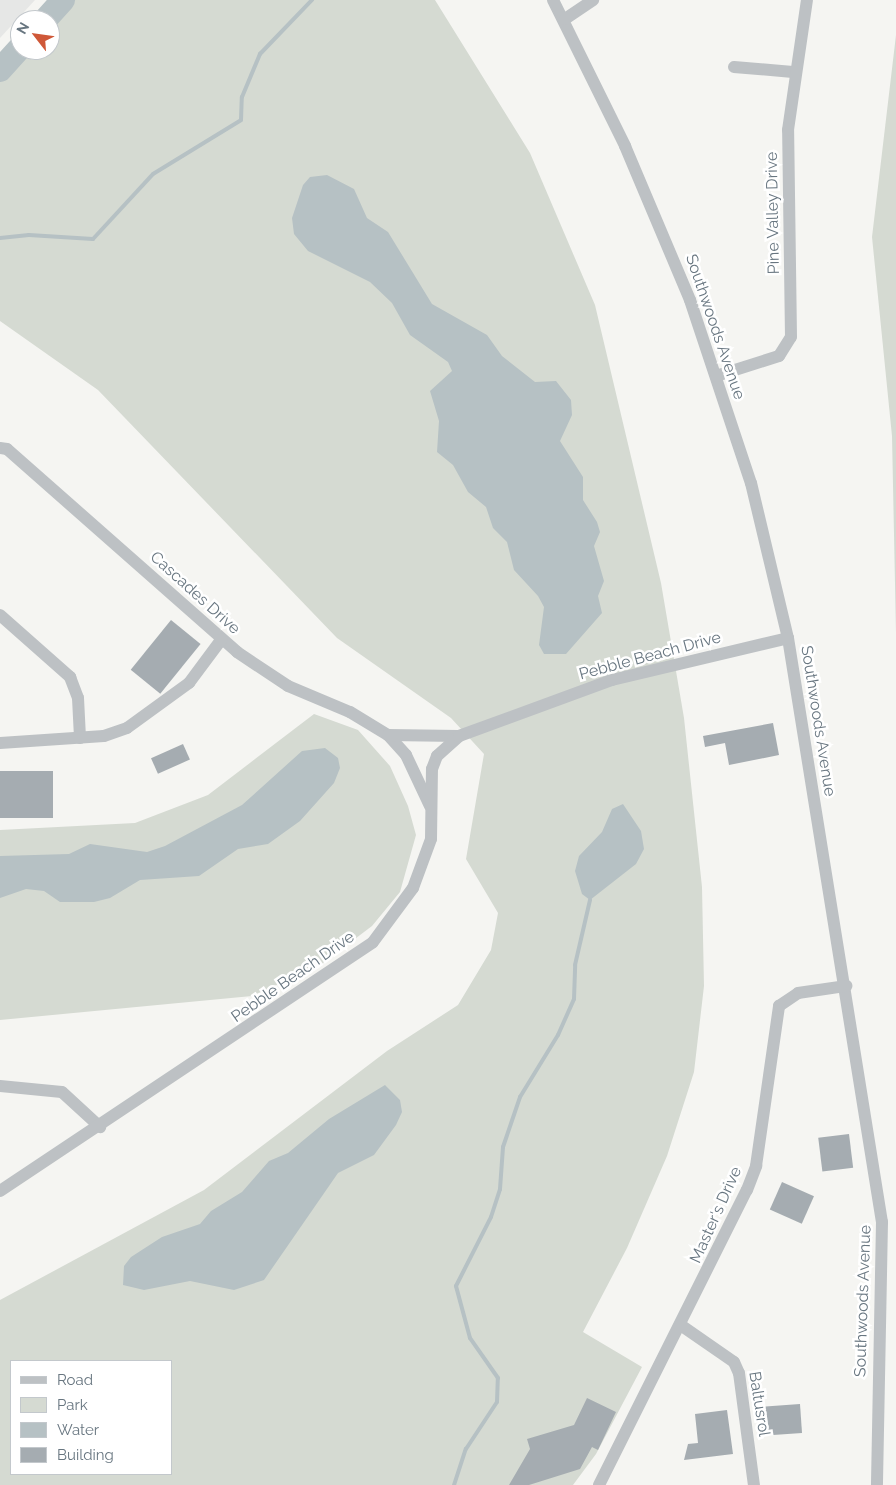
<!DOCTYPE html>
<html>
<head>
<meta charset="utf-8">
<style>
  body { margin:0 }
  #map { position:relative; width:896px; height:1485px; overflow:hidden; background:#f5f5f2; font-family:Raleway,sans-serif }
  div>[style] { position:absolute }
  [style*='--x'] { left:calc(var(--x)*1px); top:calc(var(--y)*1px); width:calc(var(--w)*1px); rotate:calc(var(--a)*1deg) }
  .built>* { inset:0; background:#e6e7e6 }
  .green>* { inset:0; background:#d5dad2 }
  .water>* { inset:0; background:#b6c1c4 }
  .stream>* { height:4px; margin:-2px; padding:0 2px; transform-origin:2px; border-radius:2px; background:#b6c1c4 }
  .river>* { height:24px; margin:-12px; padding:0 12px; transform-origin:12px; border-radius:12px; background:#b6c1c4 }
  .building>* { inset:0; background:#a5acb1; transform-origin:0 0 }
  .street>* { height:12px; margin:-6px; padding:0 6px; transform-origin:6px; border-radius:6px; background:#bdc1c4 }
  span { translate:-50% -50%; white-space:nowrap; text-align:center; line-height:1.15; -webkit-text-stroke:5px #fff; paint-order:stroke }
  .street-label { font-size:16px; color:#687680 }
  .legend { position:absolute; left:10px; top:1360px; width:162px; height:115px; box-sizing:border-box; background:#fff; border:1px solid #c3c8cc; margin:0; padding:6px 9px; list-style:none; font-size:15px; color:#687680 }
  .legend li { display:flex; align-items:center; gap:10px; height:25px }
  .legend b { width:25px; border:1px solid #c3c8cc }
  .north { position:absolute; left:10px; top:10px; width:50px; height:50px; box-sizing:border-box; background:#fff; border:1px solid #c3c8cc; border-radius:50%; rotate:300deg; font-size:14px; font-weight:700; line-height:20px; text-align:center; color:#687680 }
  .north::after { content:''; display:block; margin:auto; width:18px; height:22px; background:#cf5838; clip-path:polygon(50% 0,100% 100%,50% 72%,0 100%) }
</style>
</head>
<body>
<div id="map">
  <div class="built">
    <div style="clip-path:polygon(0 0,35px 0,0 38px)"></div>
  </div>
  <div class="green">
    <div style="clip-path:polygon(evenodd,63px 0,435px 0,530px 153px,595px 305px,661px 583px,684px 718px,702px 887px,704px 986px,694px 1072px,667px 1156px,627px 1248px,583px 1332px,642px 1367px,596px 1454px,573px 1485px,0 1485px,0 1300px,204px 1190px,387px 1051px,458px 1005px,491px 950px,498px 913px,466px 859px,484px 754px,451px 718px,337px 638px,98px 390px,0 321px,0 70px,20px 48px,50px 50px,50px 20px,45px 20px,63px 0,11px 1361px,171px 1361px,171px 1474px,11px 1474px,11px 1361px)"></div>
    <div style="clip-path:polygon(896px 35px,896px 633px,892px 436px,872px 237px)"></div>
    <div style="clip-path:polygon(314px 714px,358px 730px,390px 766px,408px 806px,416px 835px,400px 892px,372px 926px,319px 966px,252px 996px,0 1020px,0 830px,135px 823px,208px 795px)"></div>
  </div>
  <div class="water">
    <div style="clip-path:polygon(327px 175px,354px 189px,367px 218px,388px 232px,432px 304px,487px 335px,502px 356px,535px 382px,556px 381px,571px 400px,572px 415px,560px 441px,583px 477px,583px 500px,597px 522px,600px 532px,594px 546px,604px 581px,598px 596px,602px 613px,566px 654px,544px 654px,539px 645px,544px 607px,538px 596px,514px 570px,507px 542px,493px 528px,486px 507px,468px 492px,453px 465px,437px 452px,439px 421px,430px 391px,452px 371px,448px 362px,410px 335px,392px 303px,370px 282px,308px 251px,294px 234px,292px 218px,303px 185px,310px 177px)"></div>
    <div style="clip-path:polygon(325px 748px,338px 758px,340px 768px,334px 783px,300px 821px,268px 844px,238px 849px,199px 876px,140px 880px,110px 898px,94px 902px,60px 902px,44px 891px,26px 889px,0 898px,0 856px,69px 854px,90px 844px,147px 852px,165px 846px,242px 805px,302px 751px)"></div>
    <div style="clip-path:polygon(623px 804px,641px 831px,644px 849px,636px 864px,590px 900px,582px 894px,575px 871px,579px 856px,602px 832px,612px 809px)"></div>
    <div style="clip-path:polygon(385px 1085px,400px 1100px,402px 1112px,396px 1125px,374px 1155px,338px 1173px,264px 1280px,234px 1290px,190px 1281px,144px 1290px,123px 1285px,124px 1266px,131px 1257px,162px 1237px,200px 1224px,211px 1211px,242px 1192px,269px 1161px,288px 1153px,329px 1119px)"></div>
  </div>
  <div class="stream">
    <div style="--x:0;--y:238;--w:29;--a:-6"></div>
    <div style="--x:29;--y:235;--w:64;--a:3.6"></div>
    <div style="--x:93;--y:239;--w:88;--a:-47.3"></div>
    <div style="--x:153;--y:174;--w:103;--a:-31.5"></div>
    <div style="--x:241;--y:120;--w:23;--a:-88"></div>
    <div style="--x:242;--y:97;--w:47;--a:-67.3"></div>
    <div style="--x:260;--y:54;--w:75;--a:-46.1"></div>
    <div style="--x:454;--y:1485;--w:38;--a:-72"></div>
    <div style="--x:466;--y:1449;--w:56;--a:-56.6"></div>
    <div style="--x:497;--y:1402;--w:24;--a:-88"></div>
    <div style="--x:498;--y:1378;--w:49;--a:-125"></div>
    <div style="--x:470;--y:1338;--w:54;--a:-105.1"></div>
    <div style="--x:456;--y:1286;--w:77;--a:-63.1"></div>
    <div style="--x:491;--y:1217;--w:29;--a:-72"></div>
    <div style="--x:500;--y:1189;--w:42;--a:-85.9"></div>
    <div style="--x:503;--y:1147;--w:53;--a:-71.2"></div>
    <div style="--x:520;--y:1097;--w:73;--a:-58.5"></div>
    <div style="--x:558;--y:1035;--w:39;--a:-66"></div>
    <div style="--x:574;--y:999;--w:34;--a:-88"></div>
    <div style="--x:575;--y:965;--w:67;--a:-77"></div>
  </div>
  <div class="river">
    <div style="--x:45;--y:20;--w:27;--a:-48"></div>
    <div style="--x:0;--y:70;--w:30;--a:-48"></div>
  </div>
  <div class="building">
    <div style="left:171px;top:620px;width:38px;height:64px;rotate:39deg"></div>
    <div style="clip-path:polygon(773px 723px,779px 755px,729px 765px,725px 743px,705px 747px,703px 736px)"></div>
    <div style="left:183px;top:744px;width:17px;height:35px;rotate:66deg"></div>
    <div style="left:0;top:771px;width:53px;height:47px"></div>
    <div style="left:849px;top:1134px;width:34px;height:31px;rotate:83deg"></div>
    <div style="left:782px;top:1182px;width:35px;height:30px;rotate:24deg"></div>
    <div style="clip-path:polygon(587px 1398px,616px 1412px,598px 1450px,592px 1447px,580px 1469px,529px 1485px,509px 1485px,530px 1449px,527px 1439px,574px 1425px)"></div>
    <div style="left:800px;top:1404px;width:29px;height:40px;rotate:86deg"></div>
    <div style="clip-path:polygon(727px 1410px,733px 1454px,684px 1460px,688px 1444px,698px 1443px,695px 1414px)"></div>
  </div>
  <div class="street">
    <div style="--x:553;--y:0;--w:163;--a:63.7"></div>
    <div style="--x:625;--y:146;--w:167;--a:67.1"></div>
    <div style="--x:690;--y:300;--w:193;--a:71.6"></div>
    <div style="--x:751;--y:483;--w:159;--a:76.6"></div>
    <div style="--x:788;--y:638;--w:592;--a:80.86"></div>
    <div style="--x:882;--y:1222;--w:263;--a:91.1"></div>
    <div style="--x:565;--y:19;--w:34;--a:-34"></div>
    <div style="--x:734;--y:67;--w:59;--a:4.8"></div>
    <div style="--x:716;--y:376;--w:66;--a:-17.6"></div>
    <div style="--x:779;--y:356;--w:22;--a:-58"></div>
    <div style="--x:791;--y:337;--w:207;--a:-90.8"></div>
    <div style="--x:788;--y:130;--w:131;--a:-81.7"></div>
    <div style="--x:0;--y:448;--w:7;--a:8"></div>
    <div style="--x:7;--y:449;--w:307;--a:41.4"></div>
    <div style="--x:237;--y:652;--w:61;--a:33.7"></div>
    <div style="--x:288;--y:686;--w:67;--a:22.8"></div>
    <div style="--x:350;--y:712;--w:44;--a:31.2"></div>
    <div style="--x:388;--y:735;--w:27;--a:48"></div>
    <div style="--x:406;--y:755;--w:56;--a:64.8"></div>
    <div style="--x:0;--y:615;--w:94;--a:41.5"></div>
    <div style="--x:70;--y:677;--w:22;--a:69"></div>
    <div style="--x:78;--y:698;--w:40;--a:87.1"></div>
    <div style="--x:388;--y:735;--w:71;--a:0.8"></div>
    <div style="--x:0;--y:743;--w:104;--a:-3.9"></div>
    <div style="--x:104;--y:736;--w:24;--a:-19"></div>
    <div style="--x:127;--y:728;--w:77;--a:-36"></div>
    <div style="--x:189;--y:683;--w:54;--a:-53.3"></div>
    <div style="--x:0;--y:1086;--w:62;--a:5.5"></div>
    <div style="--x:62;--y:1092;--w:52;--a:42.6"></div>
    <div style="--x:0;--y:1191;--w:448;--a:-33.7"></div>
    <div style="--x:373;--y:942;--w:67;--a:-53.5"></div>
    <div style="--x:413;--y:888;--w:52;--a:-69.8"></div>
    <div style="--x:431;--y:839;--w:70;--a:-89.2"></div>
    <div style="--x:432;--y:769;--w:14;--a:-69"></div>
    <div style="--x:437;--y:756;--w:30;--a:-42"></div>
    <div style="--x:459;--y:736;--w:163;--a:-20.1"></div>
    <div style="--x:612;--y:680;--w:181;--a:-13.4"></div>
    <div style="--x:682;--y:1326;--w:63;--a:34.7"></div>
    <div style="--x:734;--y:1362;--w:12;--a:66"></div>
    <div style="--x:739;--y:1373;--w:113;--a:82.4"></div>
    <div style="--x:599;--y:1485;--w:330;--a:-63.4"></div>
    <div style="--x:747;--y:1190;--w:26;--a:-69"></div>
    <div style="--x:756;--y:1166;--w:162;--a:-81.8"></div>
    <div style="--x:779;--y:1006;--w:23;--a:-34"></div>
    <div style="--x:798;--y:993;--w:49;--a:-8.3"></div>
  </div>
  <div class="street-label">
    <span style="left:773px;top:213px;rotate:-91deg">Pine Valley Drive</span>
    <span style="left:715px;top:327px;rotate:71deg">Southwoods Avenue</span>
    <span style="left:195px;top:593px;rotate:42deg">Cascades Drive</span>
    <span style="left:650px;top:656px;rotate:-15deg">Pebble Beach Drive</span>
    <span style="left:818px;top:721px;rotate:81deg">Southwoods Avenue</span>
    <span style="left:293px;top:977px;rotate:-35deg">Pebble Beach Drive</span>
    <span style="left:716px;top:1215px;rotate:-66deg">Master's Drive</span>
    <span style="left:863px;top:1301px;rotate:-88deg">Southwoods Avenue</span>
    <span style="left:759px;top:1404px;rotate:81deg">Baltusrol</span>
  </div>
  <ul class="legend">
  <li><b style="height:6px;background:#bdc1c4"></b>Road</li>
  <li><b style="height:14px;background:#d5dad2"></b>Park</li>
  <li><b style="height:14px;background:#b6c1c4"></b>Water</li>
  <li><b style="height:14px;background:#a5acb1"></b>Building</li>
  </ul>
  <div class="north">N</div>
</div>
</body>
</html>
